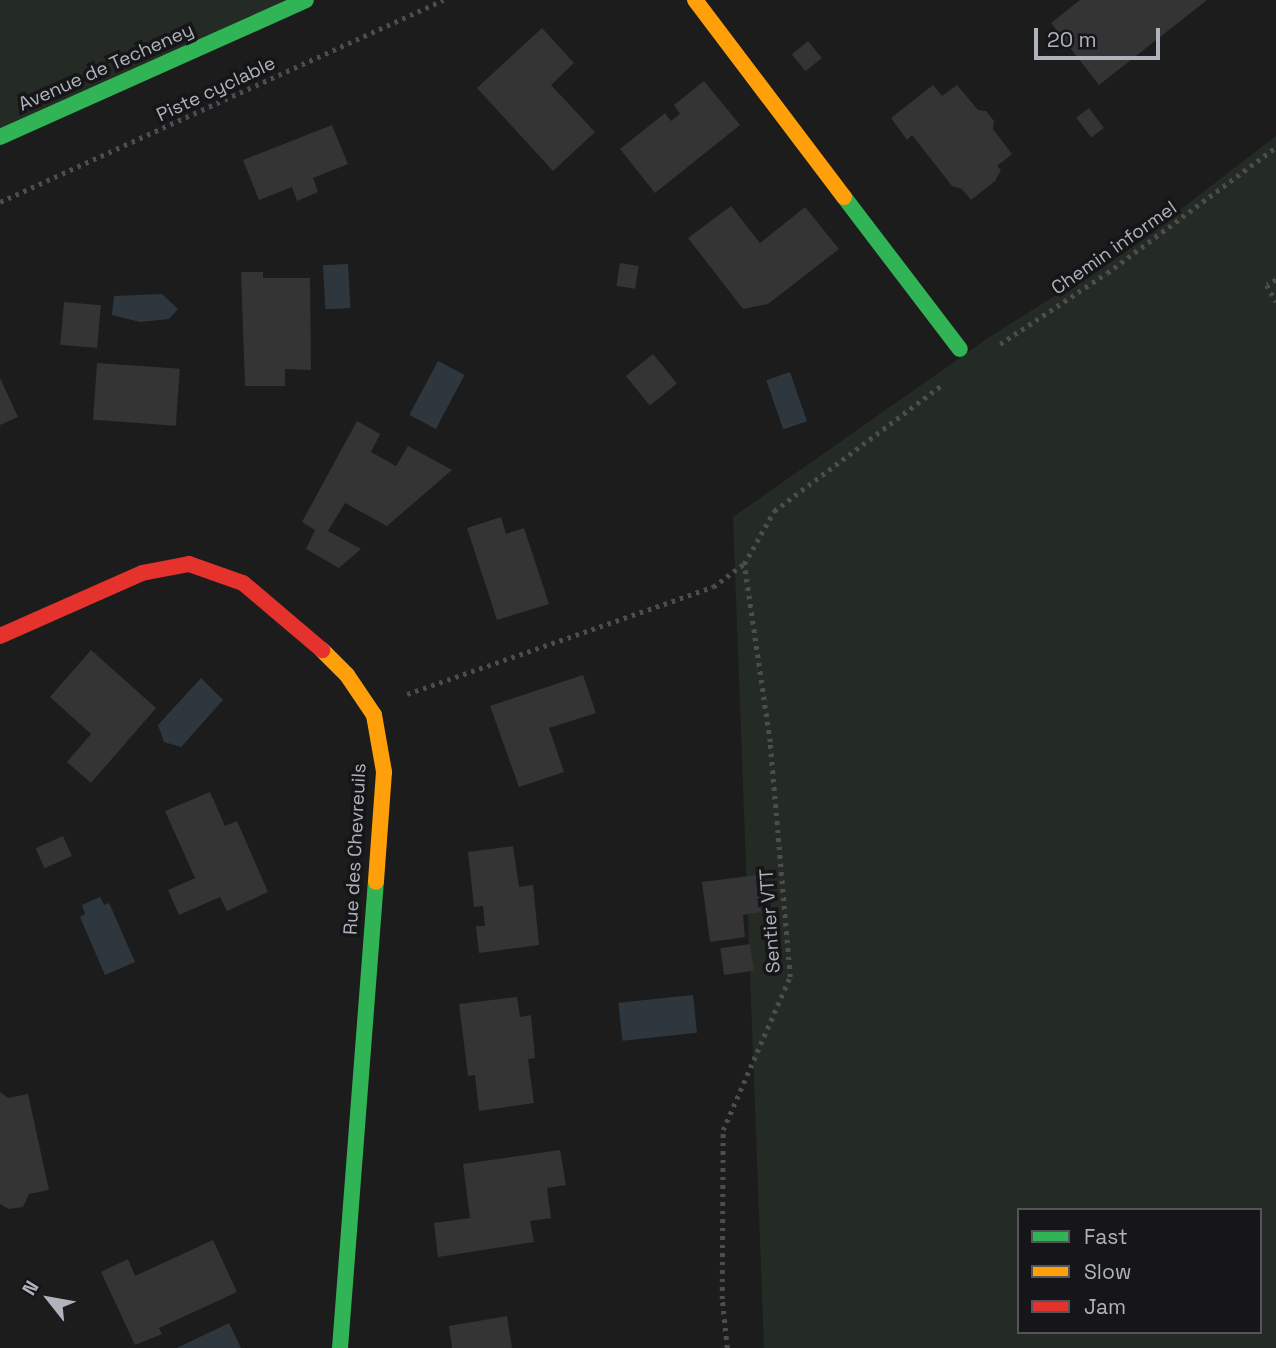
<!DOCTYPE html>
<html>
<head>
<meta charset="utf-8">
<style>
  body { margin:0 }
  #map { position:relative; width:1276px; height:1348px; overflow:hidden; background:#1c1c1c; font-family:"Space Grotesk",sans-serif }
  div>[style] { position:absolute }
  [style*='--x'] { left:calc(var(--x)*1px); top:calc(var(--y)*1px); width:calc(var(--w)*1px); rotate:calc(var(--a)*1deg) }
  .green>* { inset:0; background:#242b25 }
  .water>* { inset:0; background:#2f373e; transform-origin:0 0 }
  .building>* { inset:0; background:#343434; transform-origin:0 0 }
  .path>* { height:4.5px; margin-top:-2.25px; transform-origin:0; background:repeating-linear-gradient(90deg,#4c4d50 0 3.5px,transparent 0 8.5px) }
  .fast>* { height:16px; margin:-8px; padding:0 8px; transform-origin:8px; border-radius:8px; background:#30b455 }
  .slow>* { height:16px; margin:-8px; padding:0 8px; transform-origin:8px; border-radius:8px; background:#ff9f0a }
  .jam>* { height:16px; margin:-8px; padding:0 8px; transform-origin:8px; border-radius:8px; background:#e5322d }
  span { translate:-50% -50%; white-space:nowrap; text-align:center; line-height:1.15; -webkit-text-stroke:7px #161618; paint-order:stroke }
  .street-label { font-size:19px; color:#afb3bc }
  .legend { position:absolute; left:1017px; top:1208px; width:245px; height:126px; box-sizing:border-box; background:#161618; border:2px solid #53555a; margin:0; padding:9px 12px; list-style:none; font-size:21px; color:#afb3bc }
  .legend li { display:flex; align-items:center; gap:14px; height:35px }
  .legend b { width:35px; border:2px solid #53555a }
  .north { position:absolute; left:14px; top:1264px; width:70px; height:70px; -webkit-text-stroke:5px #161618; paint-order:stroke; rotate:301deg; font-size:19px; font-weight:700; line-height:28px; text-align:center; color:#afb3bc }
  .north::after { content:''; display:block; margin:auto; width:24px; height:32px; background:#afb3bc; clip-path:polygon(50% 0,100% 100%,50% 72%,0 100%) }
  .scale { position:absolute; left:1034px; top:28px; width:126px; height:32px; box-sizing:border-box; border:4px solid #afb3bc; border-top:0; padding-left:9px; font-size:21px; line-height:24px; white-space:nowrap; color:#afb3bc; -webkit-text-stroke:5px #161618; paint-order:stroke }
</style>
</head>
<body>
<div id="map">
  <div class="green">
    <div style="clip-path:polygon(0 0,306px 0,0 137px)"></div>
    <div style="clip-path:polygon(evenodd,1276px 136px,1276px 1348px,764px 1348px,733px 517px,991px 336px,1132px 247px,1276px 136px,1019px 1210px,1260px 1210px,1260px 1332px,1019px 1332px,1019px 1210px)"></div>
  </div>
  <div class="water">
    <div style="left:348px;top:264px;width:44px;height:25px;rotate:87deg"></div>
    <div style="clip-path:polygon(162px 294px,178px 309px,169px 319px,140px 322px,112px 315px,114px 296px)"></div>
    <div style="left:438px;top:361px;width:30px;height:61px;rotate:28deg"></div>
    <div style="left:790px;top:372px;width:52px;height:25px;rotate:71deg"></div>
    <div style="clip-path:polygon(201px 678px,223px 700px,181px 747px,164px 742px,158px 725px)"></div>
    <div style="clip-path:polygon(100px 897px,104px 905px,109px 903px,135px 962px,105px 975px,80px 917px,85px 914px,82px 905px)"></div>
    <div style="left:693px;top:995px;width:38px;height:75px;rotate:84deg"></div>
    <div style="clip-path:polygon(229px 1323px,241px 1348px,177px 1348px)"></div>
  </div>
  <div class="building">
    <div style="clip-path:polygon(1080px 0,1207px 0,1099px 85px,1051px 23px)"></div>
    <div style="clip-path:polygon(542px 28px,574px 63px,551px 85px,595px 132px,553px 171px,477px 88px)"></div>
    <div style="left:808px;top:41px;width:22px;height:21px;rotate:51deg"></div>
    <div style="clip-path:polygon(704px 81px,740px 125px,655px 193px,620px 149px,665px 113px,671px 121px,680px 114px,674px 105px)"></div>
    <div style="clip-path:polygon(933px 85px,942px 96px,957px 85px,978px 110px,986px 111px,994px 121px,993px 129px,1012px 154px,997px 166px,1001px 170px,995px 181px,971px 200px,962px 189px,952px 186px,912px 135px,907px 140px,891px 118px)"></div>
    <div style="left:1089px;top:108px;width:25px;height:16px;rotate:53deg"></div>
    <div style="clip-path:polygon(332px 125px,348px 164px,313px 178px,318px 192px,297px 201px,292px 187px,259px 200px,243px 160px)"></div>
    <div style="clip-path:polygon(731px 206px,760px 243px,805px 207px,839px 249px,768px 304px,743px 309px,688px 238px)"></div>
    <div style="left:620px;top:263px;width:19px;height:23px;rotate:9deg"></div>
    <div style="clip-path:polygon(241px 272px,263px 272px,263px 278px,310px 278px,311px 370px,285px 369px,285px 386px,245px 386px)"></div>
    <div style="left:64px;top:302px;width:37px;height:43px;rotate:5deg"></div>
    <div style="left:653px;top:354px;width:38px;height:35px;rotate:51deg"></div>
    <div style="left:97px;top:363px;width:83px;height:57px;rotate:4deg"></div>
    <div style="clip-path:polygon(0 378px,18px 417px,0 425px)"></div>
    <div style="clip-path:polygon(357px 421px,380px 434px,371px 452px,396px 466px,408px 446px,452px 470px,387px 526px,345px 503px,328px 531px,361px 549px,339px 568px,306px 549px,315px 530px,302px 522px)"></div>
    <div style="clip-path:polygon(501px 517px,506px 534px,524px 528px,549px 604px,497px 620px,467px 528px)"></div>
    <div style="clip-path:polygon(91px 650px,156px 708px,91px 783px,67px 762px,91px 734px,50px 697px)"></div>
    <div style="clip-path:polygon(583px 675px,596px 713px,549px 728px,564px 772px,519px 787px,490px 706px)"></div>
    <div style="clip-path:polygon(210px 792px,225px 826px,237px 821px,268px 892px,227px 911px,220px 897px,179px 915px,168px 890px,195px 878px,165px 811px)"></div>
    <div style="left:63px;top:836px;width:22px;height:30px;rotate:66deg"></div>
    <div style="clip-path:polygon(513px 846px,519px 887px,533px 885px,539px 945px,479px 953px,476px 926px,485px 926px,483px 906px,474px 907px,468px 852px)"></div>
    <div style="clip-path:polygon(757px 875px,761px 912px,743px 915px,745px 937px,710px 942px,702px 882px)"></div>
    <div style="left:750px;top:944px;width:27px;height:30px;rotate:82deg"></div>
    <div style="clip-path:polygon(517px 997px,520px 1017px,531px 1015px,535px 1058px,528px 1059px,534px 1103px,479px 1111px,475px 1075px,468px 1076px,459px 1004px)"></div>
    <div style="clip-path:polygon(0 1092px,8px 1098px,28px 1094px,49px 1190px,29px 1194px,23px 1207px,9px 1209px,0 1204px)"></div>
    <div style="clip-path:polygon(560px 1150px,566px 1185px,547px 1188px,551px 1218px,530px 1221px,534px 1242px,438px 1257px,434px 1223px,470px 1218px,463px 1164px)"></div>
    <div style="clip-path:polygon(213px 1240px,237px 1292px,159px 1328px,162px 1334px,135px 1345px,101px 1272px,128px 1259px,135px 1276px)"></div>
    <div style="clip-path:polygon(507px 1316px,512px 1348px,452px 1348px,449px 1326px)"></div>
  </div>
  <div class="path">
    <div style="--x:0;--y:202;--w:487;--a:-24.5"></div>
    <div style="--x:1276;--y:280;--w:10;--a:151"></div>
    <div style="--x:1267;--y:285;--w:19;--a:62"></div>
    <div style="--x:1000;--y:344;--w:128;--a:-33.6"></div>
    <div style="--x:1107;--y:273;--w:211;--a:-36.7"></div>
    <div style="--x:407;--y:694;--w:324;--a:-19.3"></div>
    <div style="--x:713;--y:587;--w:39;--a:-37"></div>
    <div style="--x:744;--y:564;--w:61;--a:-60.5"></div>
    <div style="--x:774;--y:511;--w:211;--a:-36.9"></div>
    <div style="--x:727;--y:1348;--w:49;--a:-95.8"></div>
    <div style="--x:722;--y:1299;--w:169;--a:-89.7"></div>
    <div style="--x:723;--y:1130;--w:167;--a:-66.4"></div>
    <div style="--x:790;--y:977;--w:236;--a:-94.9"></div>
    <div style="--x:770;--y:742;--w:180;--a:-98.3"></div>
  </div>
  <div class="fast">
    <div style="--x:0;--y:137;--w:335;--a:-24.1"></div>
    <div style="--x:844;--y:197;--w:191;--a:52.7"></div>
    <div style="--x:340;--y:1348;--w:467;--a:-85.6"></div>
  </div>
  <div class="slow">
    <div style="--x:695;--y:0;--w:247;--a:52.9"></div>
    <div style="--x:322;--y:650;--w:35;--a:45"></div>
    <div style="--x:347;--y:675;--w:48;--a:56"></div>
    <div style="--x:374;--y:715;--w:58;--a:80"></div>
    <div style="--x:384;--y:772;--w:110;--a:94.2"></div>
  </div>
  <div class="jam">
    <div style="--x:0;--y:636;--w:155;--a:-23.9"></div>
    <div style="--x:142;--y:573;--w:48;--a:-10.8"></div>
    <div style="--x:189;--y:564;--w:57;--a:19.4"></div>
    <div style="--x:243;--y:583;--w:104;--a:40.3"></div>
  </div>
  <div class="street-label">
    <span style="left:106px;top:67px;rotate:-24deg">Avenue de Techeney</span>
    <span style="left:216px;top:89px;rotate:-25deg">Piste cyclable</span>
    <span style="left:1114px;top:248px;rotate:-35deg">Chemin informel</span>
    <span style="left:355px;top:849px;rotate:-87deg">Rue des Chevreuils</span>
    <span style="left:770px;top:921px;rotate:-94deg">Sentier VTT</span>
  </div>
  <ul class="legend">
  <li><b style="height:9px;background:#30b455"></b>Fast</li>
  <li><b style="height:9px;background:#ff9f0a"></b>Slow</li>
  <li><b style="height:9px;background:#e5322d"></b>Jam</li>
  </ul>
  <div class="north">N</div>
  <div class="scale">20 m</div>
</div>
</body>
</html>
